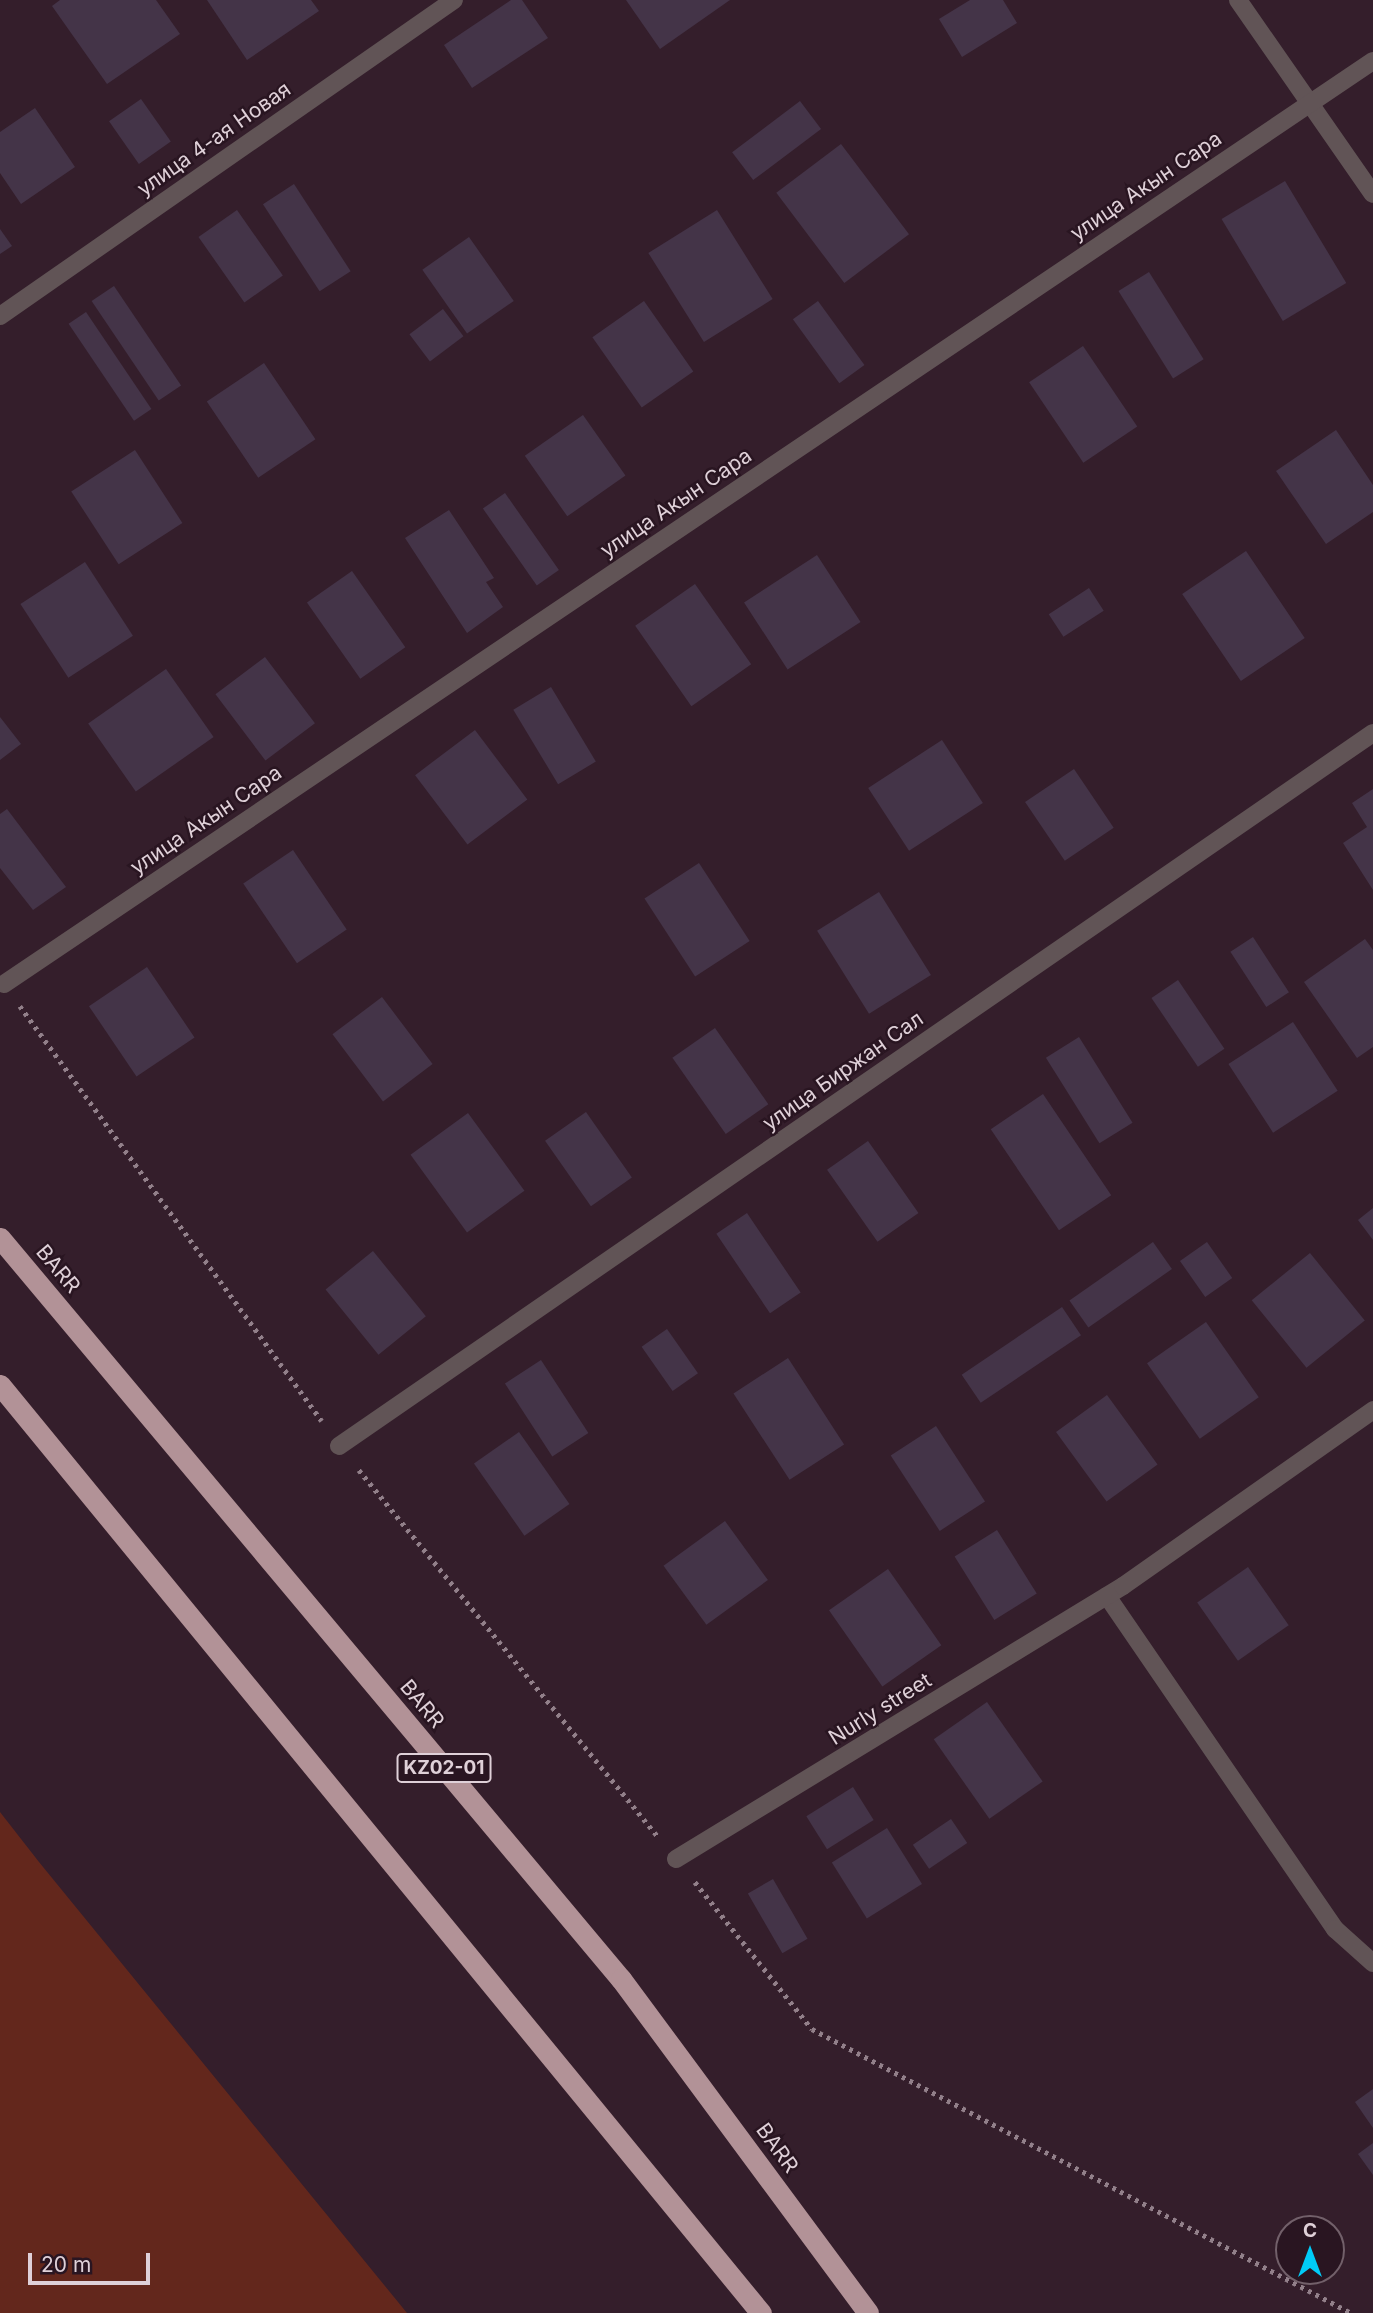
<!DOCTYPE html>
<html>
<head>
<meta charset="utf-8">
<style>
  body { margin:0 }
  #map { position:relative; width:1373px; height:2313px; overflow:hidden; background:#341e2b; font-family:Inter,sans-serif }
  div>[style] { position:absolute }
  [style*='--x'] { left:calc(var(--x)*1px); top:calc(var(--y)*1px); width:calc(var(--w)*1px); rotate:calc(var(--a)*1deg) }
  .green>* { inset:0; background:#63271c }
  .building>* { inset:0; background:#443448; transform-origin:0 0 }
  .path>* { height:4.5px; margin-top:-2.25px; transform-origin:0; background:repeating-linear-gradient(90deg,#92808a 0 3.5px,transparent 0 8.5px) }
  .minor>* { height:18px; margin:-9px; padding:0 9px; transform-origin:9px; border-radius:9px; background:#615456 }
  .highway>* { height:21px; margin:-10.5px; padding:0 10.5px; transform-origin:10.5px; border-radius:10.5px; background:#b29297 }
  span { translate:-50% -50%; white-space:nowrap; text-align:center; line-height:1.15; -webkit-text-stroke:5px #291521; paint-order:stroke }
  .shield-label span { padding:2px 5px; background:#291521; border:2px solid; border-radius:5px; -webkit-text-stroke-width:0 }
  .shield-label { font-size:19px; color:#dfd0d8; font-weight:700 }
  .street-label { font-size:21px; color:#dfd0d8 }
  .north { position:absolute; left:1275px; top:2215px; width:70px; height:70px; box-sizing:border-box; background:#291521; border:2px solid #72606a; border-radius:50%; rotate:0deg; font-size:19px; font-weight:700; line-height:28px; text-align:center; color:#dfd0d8 }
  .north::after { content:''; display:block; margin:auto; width:24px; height:32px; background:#00cbf8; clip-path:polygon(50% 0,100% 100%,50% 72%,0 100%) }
  .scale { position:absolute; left:28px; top:2253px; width:122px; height:32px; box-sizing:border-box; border:4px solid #dfd0d8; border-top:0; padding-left:9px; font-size:21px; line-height:24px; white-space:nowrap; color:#dfd0d8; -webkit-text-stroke:5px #291521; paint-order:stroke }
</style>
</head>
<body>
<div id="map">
  <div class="green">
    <div style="clip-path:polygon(0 1812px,39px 1862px,407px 2313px,0 2313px)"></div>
  </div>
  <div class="building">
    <div style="clip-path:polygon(60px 0,156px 0,180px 34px,107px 84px,52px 6px)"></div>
    <div style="clip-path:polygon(207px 0,311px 0,319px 11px,247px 60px)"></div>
    <div style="clip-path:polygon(511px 0,522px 0,548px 38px,472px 88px,444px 45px)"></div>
    <div style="clip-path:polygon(626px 0,730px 0,660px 49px)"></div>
    <div style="clip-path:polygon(970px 0,1003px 0,1017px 23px,962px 57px,939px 19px)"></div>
    <div style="left:141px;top:99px;width:52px;height:39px;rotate:55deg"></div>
    <div style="left:800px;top:101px;width:35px;height:85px;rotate:53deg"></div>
    <div style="clip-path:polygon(35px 108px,75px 167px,21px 204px,0 173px,0 132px)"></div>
    <div style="left:841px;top:144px;width:113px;height:81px;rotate:53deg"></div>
    <div style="left:1285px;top:181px;width:119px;height:74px;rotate:59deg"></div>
    <div style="left:294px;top:184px;width:104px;height:37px;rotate:57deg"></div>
    <div style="left:237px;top:210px;width:80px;height:47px;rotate:55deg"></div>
    <div style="left:717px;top:210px;width:105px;height:81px;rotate:58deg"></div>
    <div style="clip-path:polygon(0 229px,12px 246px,0 254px)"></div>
    <div style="left:469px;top:237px;width:78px;height:57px;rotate:55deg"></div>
    <div style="left:1149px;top:272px;width:103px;height:36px;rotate:58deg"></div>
    <div style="left:114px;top:286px;width:120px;height:27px;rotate:56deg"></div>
    <div style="left:644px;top:301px;width:86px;height:63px;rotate:55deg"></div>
    <div style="left:818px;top:301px;width:79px;height:31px;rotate:54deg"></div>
    <div style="left:443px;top:309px;width:34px;height:42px;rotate:53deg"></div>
    <div style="left:86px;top:312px;width:117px;height:21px;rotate:56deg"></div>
    <div style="left:1083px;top:346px;width:97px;height:65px;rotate:56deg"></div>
    <div style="left:264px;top:363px;width:92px;height:69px;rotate:56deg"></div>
    <div style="left:583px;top:415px;width:74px;height:71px;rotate:55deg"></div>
    <div style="clip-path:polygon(1336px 430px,1373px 485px,1373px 512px,1326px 544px,1276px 471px)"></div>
    <div style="left:135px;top:450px;width:87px;height:76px;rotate:57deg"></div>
    <div style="left:505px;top:493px;width:94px;height:27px;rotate:55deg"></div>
    <div style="clip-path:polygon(449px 510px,494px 578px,486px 582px,503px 607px,467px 633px,405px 538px)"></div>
    <div style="left:1246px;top:551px;width:105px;height:77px;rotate:56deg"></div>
    <div style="left:817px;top:555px;width:80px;height:87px;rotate:57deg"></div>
    <div style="left:85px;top:562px;width:88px;height:77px;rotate:57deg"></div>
    <div style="left:352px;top:571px;width:93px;height:55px;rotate:55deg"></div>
    <div style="left:695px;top:584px;width:98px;height:73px;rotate:55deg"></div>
    <div style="left:1089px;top:588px;width:27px;height:48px;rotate:57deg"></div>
    <div style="left:265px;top:657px;width:83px;height:62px;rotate:53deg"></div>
    <div style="left:166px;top:669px;width:83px;height:95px;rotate:55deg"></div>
    <div style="left:551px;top:687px;width:87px;height:44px;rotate:59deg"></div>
    <div style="clip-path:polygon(0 717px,21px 744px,0 760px)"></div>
    <div style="left:475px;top:730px;width:87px;height:75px;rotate:53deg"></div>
    <div style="left:942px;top:740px;width:75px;height:88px;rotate:57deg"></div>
    <div style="left:1074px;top:769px;width:71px;height:59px;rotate:56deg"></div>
    <div style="clip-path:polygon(1373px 789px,1373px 890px,1343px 843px,1367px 827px,1352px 803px)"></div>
    <div style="clip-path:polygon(7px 809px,66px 887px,33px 910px,0 868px,0 814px)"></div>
    <div style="left:293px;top:850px;width:96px;height:60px;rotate:56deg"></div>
    <div style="left:699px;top:863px;width:93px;height:65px;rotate:57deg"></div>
    <div style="left:879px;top:892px;width:98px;height:73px;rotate:58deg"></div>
    <div style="left:1253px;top:937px;width:66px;height:27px;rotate:57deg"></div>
    <div style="clip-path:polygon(1365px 939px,1373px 950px,1373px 1047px,1357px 1058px,1304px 982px)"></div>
    <div style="left:147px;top:967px;width:85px;height:70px;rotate:56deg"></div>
    <div style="left:1178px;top:980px;width:83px;height:32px;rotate:56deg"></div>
    <div style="left:382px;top:997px;width:84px;height:62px;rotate:53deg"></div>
    <div style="left:1293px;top:1022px;width:82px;height:77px;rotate:57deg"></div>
    <div style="left:715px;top:1028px;width:93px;height:52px;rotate:55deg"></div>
    <div style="left:1079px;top:1037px;width:101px;height:39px;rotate:58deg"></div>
    <div style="left:1043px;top:1094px;width:122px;height:63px;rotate:56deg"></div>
    <div style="left:586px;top:1112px;width:80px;height:50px;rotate:55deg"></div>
    <div style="left:468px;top:1113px;width:96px;height:71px;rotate:54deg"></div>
    <div style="left:868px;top:1141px;width:88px;height:50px;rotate:55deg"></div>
    <div style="clip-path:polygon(1373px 1208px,1373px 1240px,1358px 1220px)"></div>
    <div style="left:747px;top:1213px;width:96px;height:37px;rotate:56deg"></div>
    <div style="left:1153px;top:1242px;width:33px;height:102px;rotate:55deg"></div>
    <div style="left:1207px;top:1242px;width:44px;height:33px;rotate:55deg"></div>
    <div style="left:373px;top:1251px;width:84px;height:61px;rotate:51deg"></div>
    <div style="left:1310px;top:1253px;width:87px;height:75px;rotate:51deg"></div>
    <div style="left:1062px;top:1307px;width:34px;height:121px;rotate:56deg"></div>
    <div style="left:1206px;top:1322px;width:92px;height:72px;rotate:55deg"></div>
    <div style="left:667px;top:1329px;width:54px;height:31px;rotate:55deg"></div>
    <div style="left:788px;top:1358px;width:103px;height:65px;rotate:57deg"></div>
    <div style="left:541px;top:1360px;width:87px;height:43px;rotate:57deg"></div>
    <div style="left:1107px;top:1395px;width:86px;height:63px;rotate:54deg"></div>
    <div style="left:936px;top:1426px;width:90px;height:54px;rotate:57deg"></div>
    <div style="left:519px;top:1432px;width:88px;height:55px;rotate:55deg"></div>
    <div style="left:725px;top:1521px;width:73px;height:76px;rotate:54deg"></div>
    <div style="left:997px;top:1530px;width:75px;height:50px;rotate:58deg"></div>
    <div style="left:1248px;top:1567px;width:71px;height:62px;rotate:55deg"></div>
    <div style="left:888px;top:1569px;width:93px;height:72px;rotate:55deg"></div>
    <div style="left:987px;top:1702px;width:97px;height:65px;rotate:55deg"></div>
    <div style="left:853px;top:1787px;width:39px;height:55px;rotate:58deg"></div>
    <div style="left:951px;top:1819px;width:29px;height:46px;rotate:56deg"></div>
    <div style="left:887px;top:1828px;width:66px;height:65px;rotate:58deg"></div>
    <div style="left:773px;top:1879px;width:69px;height:29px;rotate:60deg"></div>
    <div style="clip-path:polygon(1373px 2089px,1373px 2128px,1355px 2102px)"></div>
    <div style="clip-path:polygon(1373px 2143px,1373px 2175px,1358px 2154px)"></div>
  </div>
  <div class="path">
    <div style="--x:20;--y:1006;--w:513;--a:53.96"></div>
    <div style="--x:359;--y:1470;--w:473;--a:50.8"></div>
    <div style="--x:695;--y:1882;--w:188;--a:51.5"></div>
    <div style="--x:812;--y:2029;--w:609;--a:27.78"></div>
  </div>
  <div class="minor">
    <div style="--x:1238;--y:0;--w:236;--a:55.2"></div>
    <div style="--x:0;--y:316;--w:553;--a:-34.84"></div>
    <div style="--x:4;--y:984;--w:1651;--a:-33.99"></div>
    <div style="--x:339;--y:1446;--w:1256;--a:-34.59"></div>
    <div style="--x:1107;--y:1596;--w:404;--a:55.6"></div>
    <div style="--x:1335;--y:1929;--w:51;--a:41.8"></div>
    <div style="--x:676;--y:1859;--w:524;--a:-31.41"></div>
    <div style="--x:1123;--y:1586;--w:306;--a:-35.1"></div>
  </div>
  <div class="highway">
    <div style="--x:0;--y:1238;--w:967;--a:50.04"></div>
    <div style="--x:621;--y:1979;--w:415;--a:53.5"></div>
    <div style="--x:0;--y:1385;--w:1200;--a:50.65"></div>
  </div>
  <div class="shield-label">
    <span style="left:444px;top:1768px">KZ02-01</span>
  </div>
  <div class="street-label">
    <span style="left:214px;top:139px;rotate:-35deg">улица 4-ая Новая</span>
    <span style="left:1146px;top:186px;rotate:-34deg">улица Акын Сара</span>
    <span style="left:676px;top:503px;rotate:-34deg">улица Акын Сара</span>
    <span style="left:206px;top:820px;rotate:-34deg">улица Акын Сара</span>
    <span style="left:843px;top:1071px;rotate:-35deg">улица Биржан Сал</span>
    <span style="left:58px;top:1269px;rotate:50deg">BARR</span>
    <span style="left:422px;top:1704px;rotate:50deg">BARR</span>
    <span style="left:880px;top:1709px;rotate:-32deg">Nurly street</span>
    <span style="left:777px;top:2148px;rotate:54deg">BARR</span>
  </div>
  <div class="north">С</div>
  <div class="scale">20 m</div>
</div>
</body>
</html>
